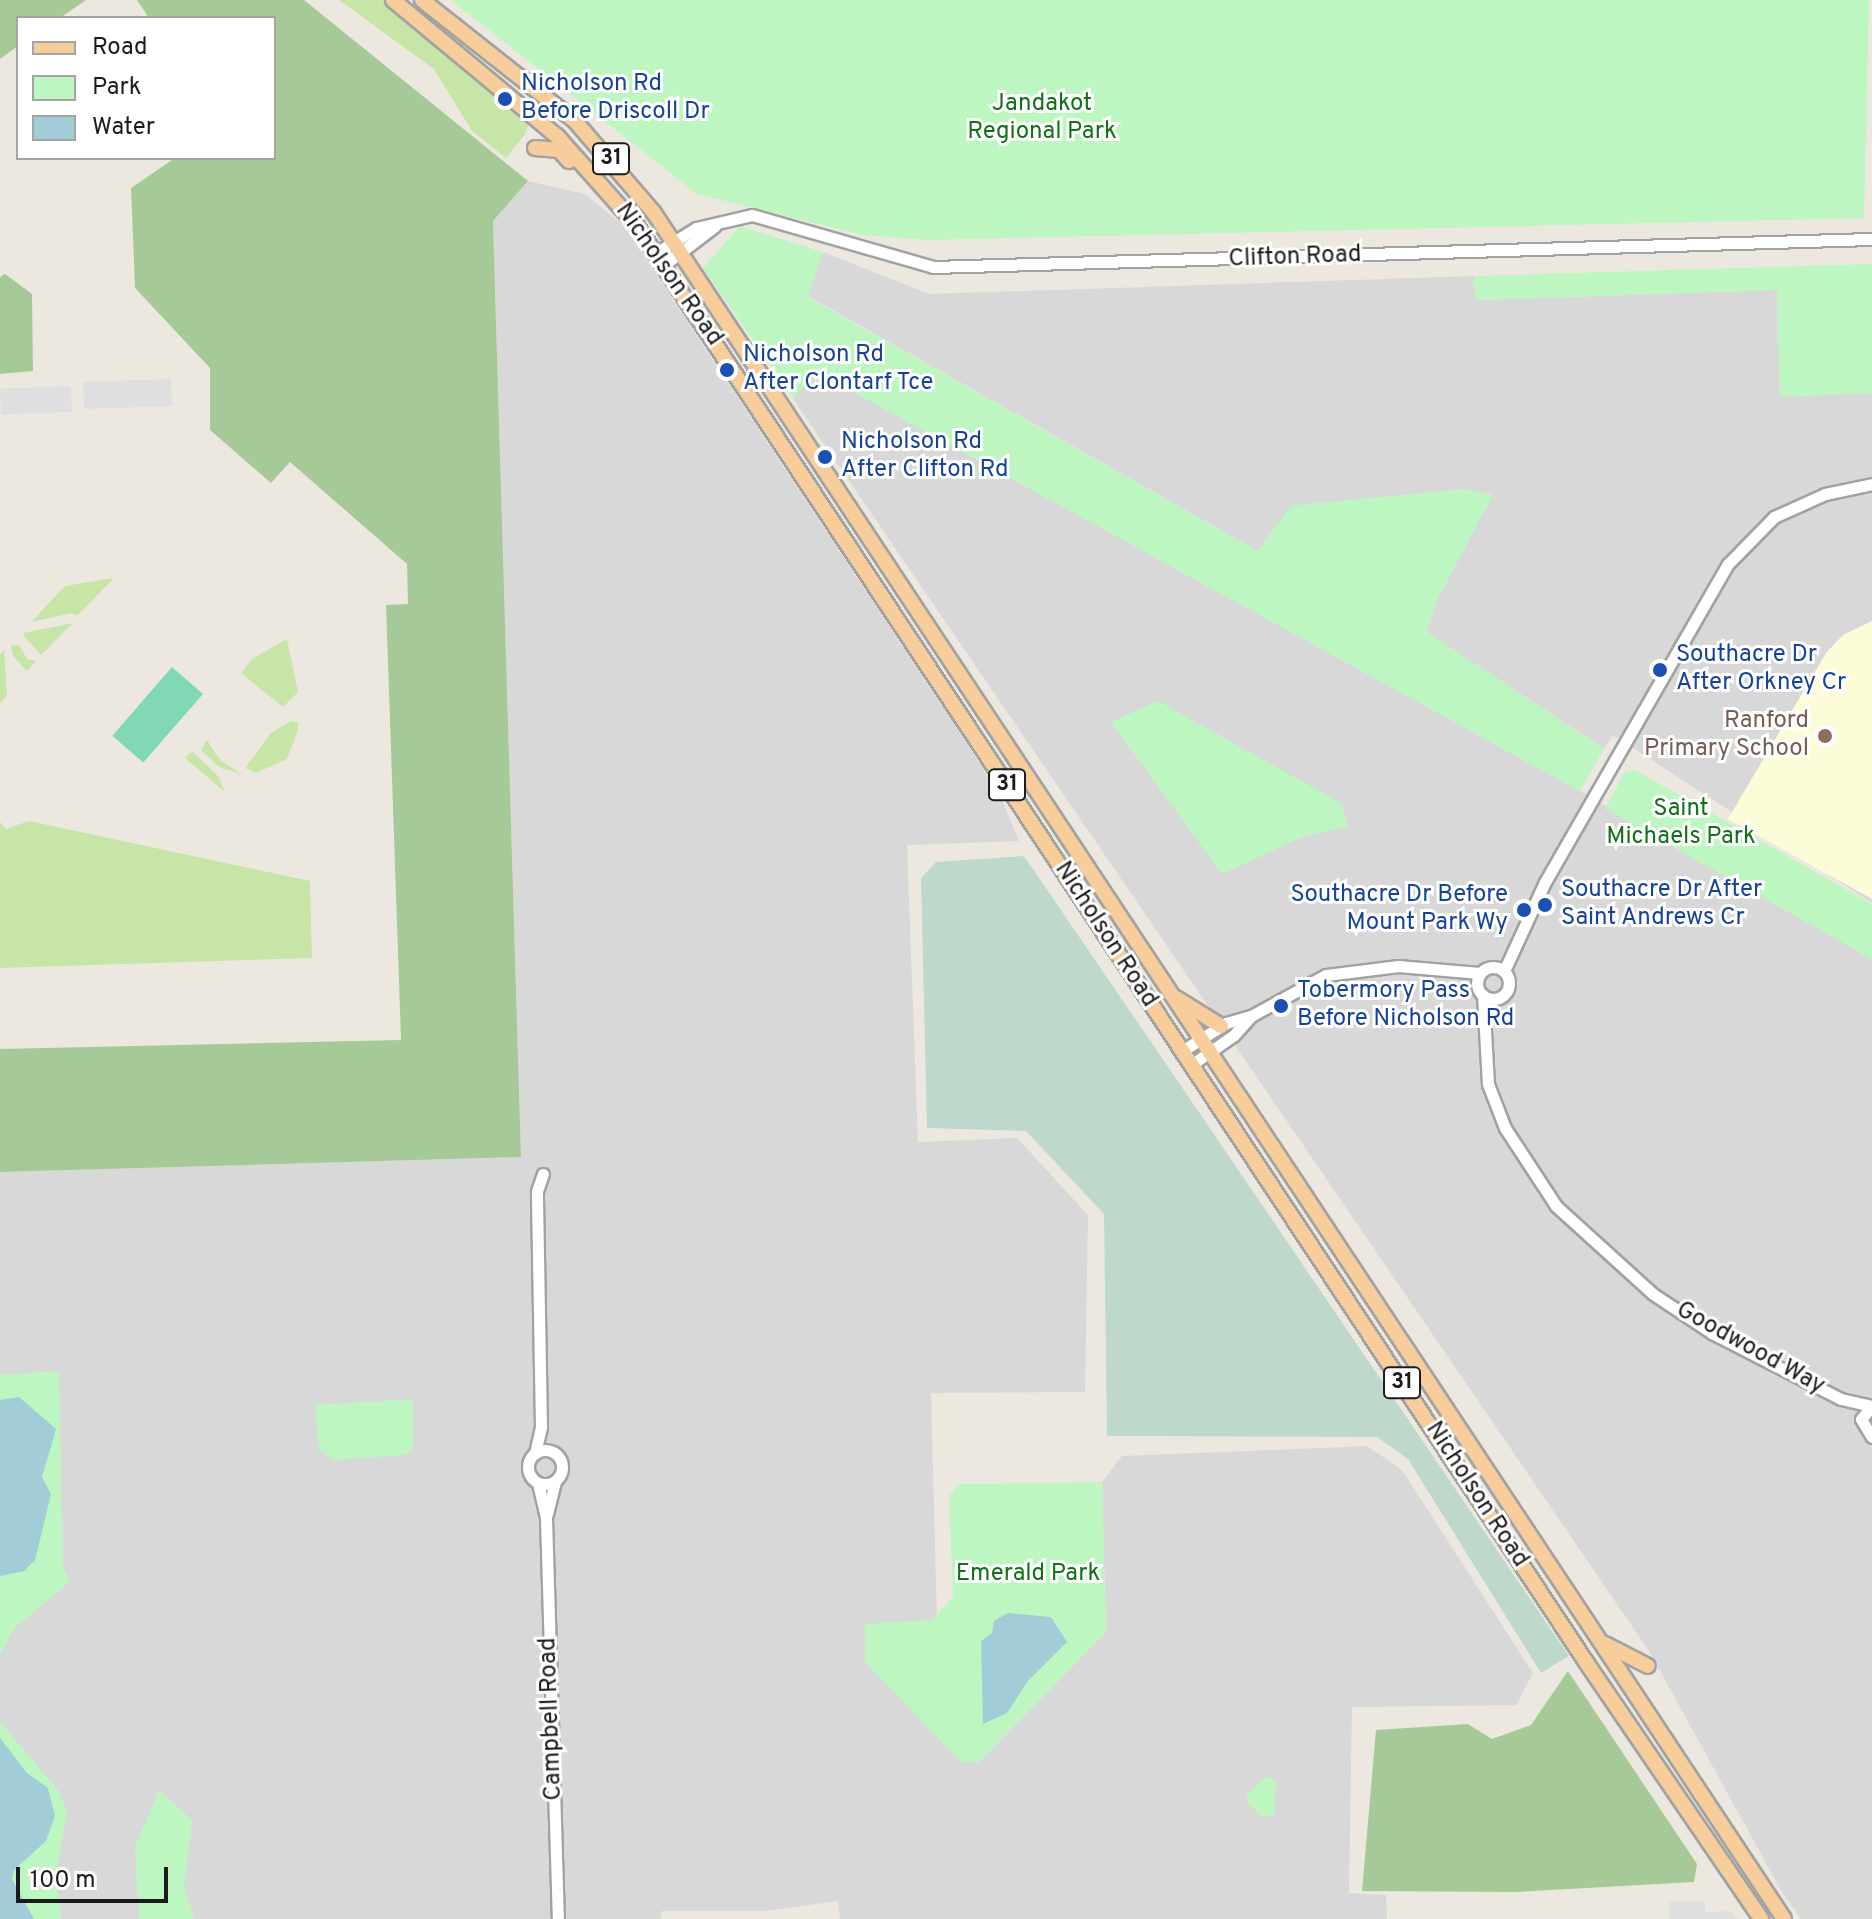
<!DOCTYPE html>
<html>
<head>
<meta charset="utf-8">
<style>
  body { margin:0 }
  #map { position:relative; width:1872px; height:1919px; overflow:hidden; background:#ece8e0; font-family:Overpass,sans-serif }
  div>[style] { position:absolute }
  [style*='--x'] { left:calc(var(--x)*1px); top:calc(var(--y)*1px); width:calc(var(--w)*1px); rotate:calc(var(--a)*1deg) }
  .residential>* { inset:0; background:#d9d8d8 }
  .education>* { inset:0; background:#fdfcd8 }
  .grass>* { inset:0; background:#c7e5a7 }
  .forest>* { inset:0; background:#a6ca97 }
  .wetland>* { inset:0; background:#bed9cc }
  .park>* { inset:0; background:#bdf6c1 }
  .pitch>* { inset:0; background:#81d8b5; transform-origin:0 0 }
  .parking>* { inset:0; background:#dfdfdf; transform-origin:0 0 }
  .water>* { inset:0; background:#a2cdd8 }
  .roads { filter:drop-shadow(2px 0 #a2a2a2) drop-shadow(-2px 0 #a2a2a2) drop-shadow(0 2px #a2a2a2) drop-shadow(0 -2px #a2a2a2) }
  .tertiary>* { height:11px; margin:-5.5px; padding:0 5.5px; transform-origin:5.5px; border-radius:5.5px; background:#fff }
  .tertiary>.ring { margin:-5.5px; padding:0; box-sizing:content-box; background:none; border:11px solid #fff; border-radius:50% }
  .primary>* { height:14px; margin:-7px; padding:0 7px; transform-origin:7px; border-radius:7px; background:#f7cd9b }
  .dots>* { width:22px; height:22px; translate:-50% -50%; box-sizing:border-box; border:4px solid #fff; border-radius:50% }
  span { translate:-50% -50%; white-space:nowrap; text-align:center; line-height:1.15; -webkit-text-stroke:6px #fff; paint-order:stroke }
  .shield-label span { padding:2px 6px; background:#fff; border:2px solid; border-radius:6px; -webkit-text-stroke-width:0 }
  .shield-label { font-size:22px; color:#1b1b1b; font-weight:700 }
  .transit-label { font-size:24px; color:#164399 }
  .left { translate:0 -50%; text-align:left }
  .right { translate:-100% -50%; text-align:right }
  .park-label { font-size:24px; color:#107117 }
  .street-label { font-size:24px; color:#1b1b1b }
  .education-label { font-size:24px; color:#785e54 }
  .legend { position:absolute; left:16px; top:16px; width:260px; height:144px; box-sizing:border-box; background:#fff; border:2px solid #a4a4a4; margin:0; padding:10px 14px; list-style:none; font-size:24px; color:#1b1b1b }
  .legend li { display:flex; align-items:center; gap:16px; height:40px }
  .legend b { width:40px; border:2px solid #a4a4a4 }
  .scale { position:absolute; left:16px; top:1867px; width:152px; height:36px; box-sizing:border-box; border:4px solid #1b1b1b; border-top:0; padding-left:10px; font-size:24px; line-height:28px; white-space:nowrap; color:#1b1b1b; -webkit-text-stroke:6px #fff; paint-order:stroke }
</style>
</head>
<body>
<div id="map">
  <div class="residential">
    <div style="clip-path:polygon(528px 181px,585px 194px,625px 227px,998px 791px,1019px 841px,907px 845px,918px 1142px,1017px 1138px,1088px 1215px,1085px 1392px,931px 1393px,937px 1622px,978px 1763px,1106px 1632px,1102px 1482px,1122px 1456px,1367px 1446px,1402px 1470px,1533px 1673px,1516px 1705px,1352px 1707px,1349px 1893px,1386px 1895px,1387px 1919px,840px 1919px,838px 1901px,765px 1911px,662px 1911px,661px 1919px,0 1919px,0 1172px,521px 1157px,493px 220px)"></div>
    <div style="clip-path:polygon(823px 252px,929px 294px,1474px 276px,1475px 300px,1777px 290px,1780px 396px,1872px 393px,1872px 903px,1613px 735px,1604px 749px,1427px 632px,1435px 604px,1492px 495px,1465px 489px,1291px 506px,1258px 551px,808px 296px)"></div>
    <div style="clip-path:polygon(817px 371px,1580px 791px,1872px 959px,1872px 1919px,1801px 1919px,1782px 1892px,1649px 1651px,802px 412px,793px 398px)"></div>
  </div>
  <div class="education">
    <div style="clip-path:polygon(1872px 621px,1872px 899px,1728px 819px,1826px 653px,1843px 635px)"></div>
  </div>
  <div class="grass">
    <div style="clip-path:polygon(339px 0,382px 0,504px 98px,501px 102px,528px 125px,526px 133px,506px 158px,472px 131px,434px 69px)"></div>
    <div style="clip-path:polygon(114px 578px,77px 616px,72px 613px,31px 622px,65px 586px)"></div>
    <div style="clip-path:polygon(73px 623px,41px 655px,24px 636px,24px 633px)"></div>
    <div style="clip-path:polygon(287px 639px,298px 692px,283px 707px,241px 673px,252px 659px)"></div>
    <div style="clip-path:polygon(11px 645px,20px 646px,27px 659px,36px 661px,27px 671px,13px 656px)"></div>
    <div style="clip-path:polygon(4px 650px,7px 695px,0 703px,0 655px)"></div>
    <div style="clip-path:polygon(291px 721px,298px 722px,298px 730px,287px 759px,256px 773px,245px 768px,271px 733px)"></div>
    <div style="clip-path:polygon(207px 740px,220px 760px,241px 774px,219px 767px,201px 750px)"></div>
    <div style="clip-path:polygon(192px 751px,218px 776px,225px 792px,185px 758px)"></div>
    <div style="clip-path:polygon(29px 821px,310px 881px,312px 958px,0 968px,0 822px,6px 829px)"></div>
  </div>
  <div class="forest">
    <div style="clip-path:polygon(0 0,86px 0,60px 18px,18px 18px,18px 46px,0 59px)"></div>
    <div style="clip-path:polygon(137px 0,304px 0,528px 181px,493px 221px,521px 1157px,0 1172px,0 1049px,401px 1040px,386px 605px,408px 604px,407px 564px,290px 462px,271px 483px,210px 430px,210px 368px,135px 288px,131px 188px,175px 158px,274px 158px,274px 18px,149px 18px)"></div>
    <div style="clip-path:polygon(5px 274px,32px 294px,33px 371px,0 374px,0 277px)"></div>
    <div style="clip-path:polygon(1568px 1671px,1697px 1864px,1694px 1882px,1515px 1892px,1362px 1891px,1376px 1730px,1468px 1724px,1492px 1739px,1531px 1725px)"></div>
  </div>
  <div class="wetland">
    <div style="clip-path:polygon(1024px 856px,1207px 1124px,1569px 1656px,1541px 1673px,1408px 1459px,1377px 1437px,1107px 1436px,1104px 1214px,1026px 1131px,927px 1128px,921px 878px,936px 862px)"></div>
  </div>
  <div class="park">
    <div style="clip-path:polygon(451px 0,1869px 0,1864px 218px,927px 240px,863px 235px,697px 194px)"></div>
    <div style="clip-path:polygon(740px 226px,823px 252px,808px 297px,1258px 551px,1291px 506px,1465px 489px,1493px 495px,1435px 604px,1427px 632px,1604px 749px,1580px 791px,817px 372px,793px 398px,703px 268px)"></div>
    <div style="clip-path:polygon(1872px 264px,1872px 393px,1780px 397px,1777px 290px,1475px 300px,1474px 276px)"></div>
    <div style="clip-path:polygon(1158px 701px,1341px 803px,1348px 826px,1302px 837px,1222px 874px,1111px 722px)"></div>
    <div style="clip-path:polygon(1635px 770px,1872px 904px,1872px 959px,1605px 809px,1624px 773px)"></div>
    <div style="clip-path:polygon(59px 1371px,63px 1567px,70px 1582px,15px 1627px,0 1655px,0 1375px)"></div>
    <div style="clip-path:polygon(413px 1399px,413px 1446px,406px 1455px,333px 1460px,319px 1450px,315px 1405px)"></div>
    <div style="clip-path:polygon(1102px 1482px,1106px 1632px,978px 1763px,960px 1761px,865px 1662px,865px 1624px,932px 1620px,953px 1597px,949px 1496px,959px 1484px)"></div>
    <div style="clip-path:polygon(0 1722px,58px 1790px,67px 1811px,56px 1874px,61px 1919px,0 1919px)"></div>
    <div style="clip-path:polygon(1265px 1777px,1276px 1779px,1274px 1816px,1262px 1817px,1247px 1802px,1247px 1794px)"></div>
    <div style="clip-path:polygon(159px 1790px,192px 1820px,184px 1889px,194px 1919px,139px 1919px,135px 1847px)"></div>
  </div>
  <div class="pitch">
    <div style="left:172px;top:667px;width:41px;height:91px;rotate:41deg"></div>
  </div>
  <div class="parking">
    <div style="left:171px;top:379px;width:27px;height:88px;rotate:88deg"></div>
    <div style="left:71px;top:386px;width:26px;height:71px;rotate:88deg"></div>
    <div style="clip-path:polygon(1669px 1901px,1705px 1901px,1705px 1912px,1732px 1911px,1738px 1919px,1670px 1919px)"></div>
  </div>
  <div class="water">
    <div style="clip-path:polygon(19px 1397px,56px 1429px,42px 1477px,51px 1494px,35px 1560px,24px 1571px,0 1576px,0 1400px)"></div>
    <div style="clip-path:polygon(1008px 1613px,1051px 1617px,1067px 1642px,1028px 1681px,1007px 1713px,983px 1724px,981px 1641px,992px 1633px,994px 1621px)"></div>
    <div style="clip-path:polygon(0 1738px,27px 1773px,48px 1788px,55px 1816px,46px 1841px,14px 1870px,12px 1879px,34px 1919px,0 1919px)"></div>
  </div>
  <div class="roads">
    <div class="tertiary">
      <div style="--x:656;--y:253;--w:47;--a:-32"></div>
      <div style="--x:696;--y:228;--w:57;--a:-13.1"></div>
      <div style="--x:752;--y:215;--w:188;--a:16"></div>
      <div style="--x:933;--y:267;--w:939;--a:-1.71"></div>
      <div style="--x:664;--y:265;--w:64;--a:-37.4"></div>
      <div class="ring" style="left:1477px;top:967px;width:21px;height:21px"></div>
      <div style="--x:1504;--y:971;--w:98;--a:-65.3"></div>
      <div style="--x:1545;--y:882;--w:367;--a:-60.1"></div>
      <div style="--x:1728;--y:564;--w:66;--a:-45.6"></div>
      <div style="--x:1774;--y:517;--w:56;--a:-24.3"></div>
      <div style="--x:1825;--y:494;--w:48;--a:-12"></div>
      <div style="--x:1483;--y:995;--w:89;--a:86.8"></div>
      <div style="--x:1488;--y:1084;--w:47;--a:68.9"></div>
      <div style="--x:1505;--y:1128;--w:93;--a:56.8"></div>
      <div style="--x:1556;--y:1206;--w:131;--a:42.2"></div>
      <div style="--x:1653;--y:1294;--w:71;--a:33.5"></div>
      <div style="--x:1712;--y:1333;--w:145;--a:27.1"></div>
      <div style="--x:1841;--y:1399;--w:31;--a:13"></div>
      <div style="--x:1182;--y:1051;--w:52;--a:-32.5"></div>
      <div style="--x:1226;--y:1023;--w:26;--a:-16"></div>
      <div style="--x:1191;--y:1065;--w:52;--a:-34.9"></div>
      <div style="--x:1234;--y:1035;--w:25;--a:-48"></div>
      <div style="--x:1251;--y:1016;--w:85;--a:-28.7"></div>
      <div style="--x:1326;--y:975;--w:73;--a:-7.1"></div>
      <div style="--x:1398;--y:966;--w:82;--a:4.9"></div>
      <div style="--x:1872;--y:1406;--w:17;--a:130"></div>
      <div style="--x:1861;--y:1419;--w:21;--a:59"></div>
      <div class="ring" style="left:528px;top:1450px;width:23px;height:23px"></div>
      <div style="--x:535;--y:1453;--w:27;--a:-77"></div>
      <div style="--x:541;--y:1427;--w:236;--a:-91"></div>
      <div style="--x:537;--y:1191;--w:18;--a:-71"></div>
      <div style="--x:538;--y:1483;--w:36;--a:77"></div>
      <div style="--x:546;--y:1518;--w:401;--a:88.3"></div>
      <div style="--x:547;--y:1514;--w:34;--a:-76"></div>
    </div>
    <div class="primary">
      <div style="--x:393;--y:0;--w:213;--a:39.7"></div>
      <div style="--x:557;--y:136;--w:120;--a:48.4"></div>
      <div style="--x:637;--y:226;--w:1721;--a:56.54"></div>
      <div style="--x:1586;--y:1662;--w:311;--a:55.7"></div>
      <div style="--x:422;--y:0;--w:195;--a:38.3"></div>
      <div style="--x:575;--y:121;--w:121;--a:49.3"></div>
      <div style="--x:654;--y:213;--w:2046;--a:56.48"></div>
      <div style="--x:535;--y:148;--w:24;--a:5"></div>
      <div style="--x:559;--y:150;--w:15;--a:48"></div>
      <div style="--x:1176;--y:998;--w:53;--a:31.9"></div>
      <div style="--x:1605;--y:1644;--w:48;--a:27.1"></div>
    </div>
  </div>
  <div class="dots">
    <div style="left:505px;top:99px;background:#1a4fb4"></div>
    <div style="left:727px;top:370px;background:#1a4fb4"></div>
    <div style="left:825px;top:457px;background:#1a4fb4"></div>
    <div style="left:1660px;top:670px;background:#1a4fb4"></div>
    <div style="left:1825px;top:736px;background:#8d6e63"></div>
    <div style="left:1545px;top:905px;background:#1a4fb4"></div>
    <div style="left:1524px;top:910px;background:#1a4fb4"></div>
    <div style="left:1281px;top:1006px;background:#1a4fb4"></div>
  </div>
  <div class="shield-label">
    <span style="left:611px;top:159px">31</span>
    <span style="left:1007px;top:785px">31</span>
    <span style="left:1402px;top:1383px">31</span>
  </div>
  <div class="transit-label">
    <span class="left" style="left:521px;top:99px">Nicholson Rd<br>Before Driscoll Dr</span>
    <span class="left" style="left:743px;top:370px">Nicholson Rd<br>After Clontarf Tce</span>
    <span class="left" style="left:841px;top:457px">Nicholson Rd<br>After Clifton Rd</span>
    <span class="left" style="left:1676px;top:670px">Southacre Dr<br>After Orkney Cr</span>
    <span class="left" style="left:1561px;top:905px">Southacre Dr After<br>Saint Andrews Cr</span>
    <span class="right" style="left:1508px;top:910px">Southacre Dr Before<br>Mount Park Wy</span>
    <span class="left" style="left:1297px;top:1006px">Tobermory Pass<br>Before Nicholson Rd</span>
  </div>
  <div class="park-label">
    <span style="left:1042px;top:119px">Jandakot<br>Regional Park</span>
    <span style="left:1681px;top:824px">Saint<br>Michaels Park</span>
    <span style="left:1028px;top:1575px">Emerald Park</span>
  </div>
  <div class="street-label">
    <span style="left:1295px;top:258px;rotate:-2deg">Clifton Road</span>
    <span style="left:668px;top:275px;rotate:55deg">Nicholson Road</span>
    <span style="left:1105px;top:935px;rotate:57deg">Nicholson Road</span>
    <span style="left:1750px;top:1349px;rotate:29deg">Goodwood Way</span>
    <span style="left:1476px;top:1495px;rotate:57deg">Nicholson Road</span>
    <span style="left:552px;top:1719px;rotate:-92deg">Campbell Road</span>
  </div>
  <div class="education-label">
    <span class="right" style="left:1809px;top:736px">Ranford<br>Primary School</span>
  </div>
  <ul class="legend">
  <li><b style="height:10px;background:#f7cd9b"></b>Road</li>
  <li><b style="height:22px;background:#bdf6c1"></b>Park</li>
  <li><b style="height:22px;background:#a2cdd8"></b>Water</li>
  </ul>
  <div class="scale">100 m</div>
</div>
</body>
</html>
